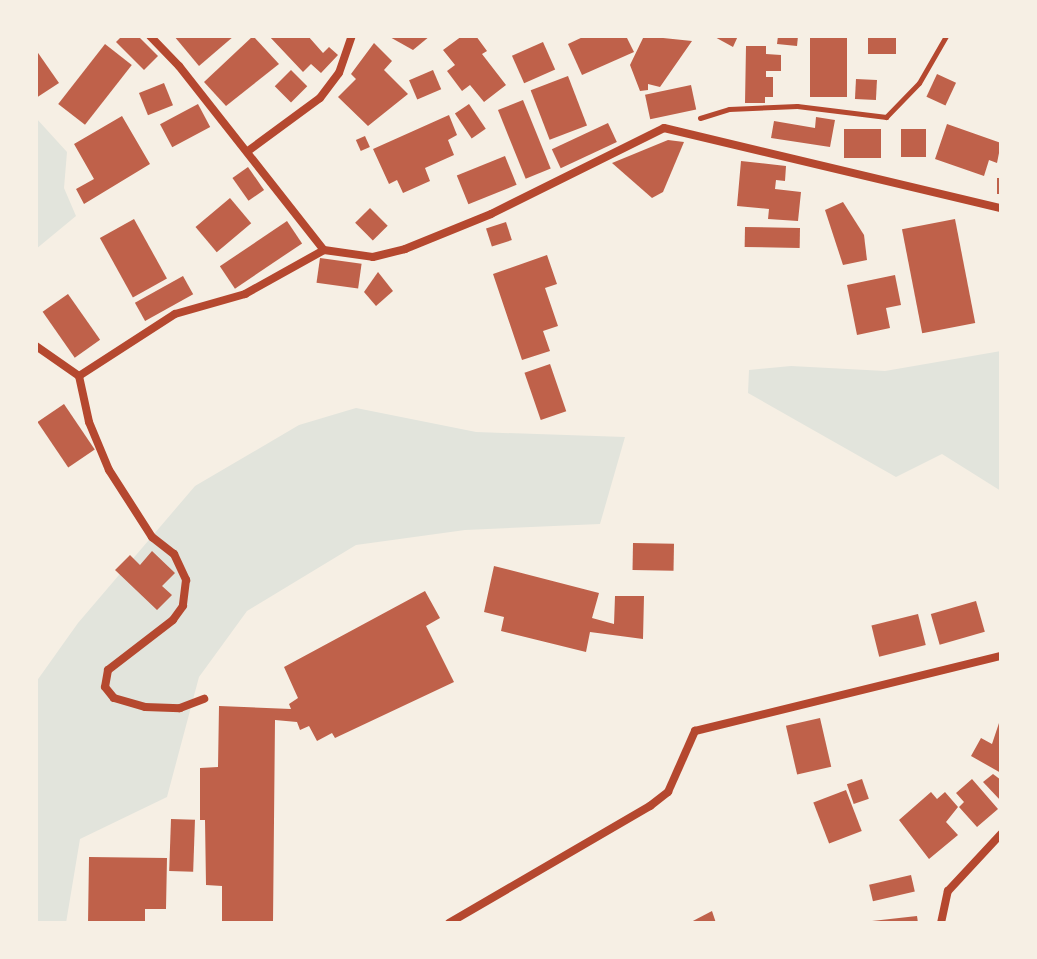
<!DOCTYPE html>
<html>
<head>
<meta charset="utf-8">
<style>
  body { margin:0 }
  #map { position:relative; width:1037px; height:959px; overflow:hidden; background:#f6efe4; font-family:Karla,sans-serif }
  div>[style] { position:absolute }
  [style*='--x'] { left:calc(var(--x)*1px); top:calc(var(--y)*1px); width:calc(var(--w)*1px); rotate:calc(var(--a)*1deg) }
  .green>* { inset:0; background:#e2e4dc }
  .building>* { inset:0; background:#bf614a; transform-origin:0 0 }
  .path>* { height:5px; margin:-2.5px; padding:0 2.5px; transform-origin:2.5px; border-radius:2.5px; background:#b5482f }
  .minor>* { height:8px; margin:-4px; padding:0 4px; transform-origin:4px; border-radius:4px; background:#b5482f }
  span { translate:-50% -50%; white-space:nowrap; text-align:center; line-height:1.15; -webkit-text-stroke:6px #f6efe4; paint-order:stroke }
  .frame { position:absolute; inset:0; border:38px solid #f6efe4; pointer-events:none }
</style>
</head>
<body>
<div id="map">
  <div class="green">
    <div style="clip-path:polygon(36px 118px,67px 152px,64px 188px,76px 216px,36px 249px)"></div>
    <div style="clip-path:polygon(1001px 351px,1001px 491px,942px 454px,896px 477px,748px 393px,749px 370px,791px 366px,885px 371px)"></div>
    <div style="clip-path:polygon(356px 408px,476px 432px,625px 437px,600px 524px,465px 530px,356px 545px,247px 611px,199px 677px,167px 797px,80px 839px,66px 923px,36px 923px,36px 682px,78px 623px,195px 486px,299px 425px)"></div>
  </div>
  <div class="building">
    <div style="clip-path:polygon(122px 36px,138px 36px,158px 56px,144px 70px,116px 42px)"></div>
    <div style="clip-path:polygon(174px 36px,234px 36px,199px 66px)"></div>
    <div style="clip-path:polygon(253px 36px,279px 64px,226px 106px,204px 82px)"></div>
    <div style="clip-path:polygon(269px 36px,308px 36px,323px 53px,329px 47px,338px 55px,321px 73px,311px 64px,303px 72px)"></div>
    <div style="clip-path:polygon(388px 36px,430px 36px,413px 50px)"></div>
    <div style="clip-path:polygon(462px 36px,476px 36px,487px 51px,482px 54px,506px 85px,484px 102px,470px 85px,462px 91px,447px 71px,455px 65px,443px 50px)"></div>
    <div style="clip-path:polygon(585px 36px,626px 36px,634px 52px,582px 75px,568px 44px)"></div>
    <div style="clip-path:polygon(644px 36px,692px 41px,660px 87px,648px 84px,648px 90px,640px 91px,630px 65px)"></div>
    <div style="clip-path:polygon(713px 36px,738px 36px,733px 47px)"></div>
    <div style="clip-path:polygon(778px 36px,798px 36px,797px 46px,777px 44px)"></div>
    <div style="left:810px;top:36px;width:37px;height:61px"></div>
    <div style="left:868px;top:36px;width:28px;height:18px"></div>
    <div style="left:543px;top:42px;width:30px;height:34px;rotate:66deg"></div>
    <div style="clip-path:polygon(374px 43px,392px 61px,384px 70px,408px 94px,368px 126px,338px 97px,356px 79px,351px 74px)"></div>
    <div style="left:105px;top:44px;width:34px;height:76px;rotate:38deg"></div>
    <div style="clip-path:polygon(746px 46px,766px 46px,766px 54px,781px 55px,781px 71px,766px 71px,766px 77px,773px 77px,773px 97px,765px 97px,765px 103px,745px 103px)"></div>
    <div style="clip-path:polygon(36px 50px,59px 83px,36px 98px)"></div>
    <div style="left:291px;top:70px;width:23px;height:23px;rotate:45deg"></div>
    <div style="left:433px;top:70px;width:21px;height:26px;rotate:67deg"></div>
    <div style="left:937px;top:74px;width:21px;height:25px;rotate:25deg"></div>
    <div style="left:568px;top:76px;width:53px;height:40px;rotate:69deg"></div>
    <div style="left:856px;top:79px;width:21px;height:20px;rotate:3deg"></div>
    <div style="left:164px;top:83px;width:24px;height:27px;rotate:68deg"></div>
    <div style="left:691px;top:85px;width:25px;height:47px;rotate:78deg"></div>
    <div style="left:523px;top:100px;width:74px;height:27px;rotate:68deg"></div>
    <div style="left:198px;top:104px;width:26px;height:43px;rotate:62deg"></div>
    <div style="left:469px;top:104px;width:30px;height:17px;rotate:56deg"></div>
    <div style="clip-path:polygon(449px 115px,457px 135px,448px 140px,454px 155px,425px 168px,430px 181px,403px 193px,397px 180px,389px 184px,373px 149px)"></div>
    <div style="clip-path:polygon(122px 116px,150px 164px,84px 204px,76px 189px,94px 179px,74px 144px)"></div>
    <div style="clip-path:polygon(816px 117px,835px 120px,830px 147px,771px 138px,774px 121px,815px 128px)"></div>
    <div style="left:608px;top:123px;width:21px;height:62px;rotate:65deg"></div>
    <div style="clip-path:polygon(947px 124px,1001px 143px,997px 163px,989px 160px,984px 176px,935px 159px)"></div>
    <div style="left:844px;top:129px;width:37px;height:29px"></div>
    <div style="left:901px;top:129px;width:25px;height:28px"></div>
    <div style="left:365px;top:136px;width:12px;height:10px;rotate:66deg"></div>
    <div style="clip-path:polygon(668px 140px,684px 142px,663px 192px,652px 198px,612px 163px)"></div>
    <div style="left:505px;top:156px;width:31px;height:52px;rotate:68deg"></div>
    <div style="clip-path:polygon(741px 161px,786px 166px,785px 181px,776px 180px,775px 189px,801px 192px,798px 221px,768px 219px,769px 209px,737px 206px)"></div>
    <div style="left:248px;top:167px;width:28px;height:19px;rotate:55deg"></div>
    <div style="left:997px;top:178px;width:4px;height:16px"></div>
    <div style="left:230px;top:198px;width:33px;height:45px;rotate:50deg"></div>
    <div style="clip-path:polygon(843px 202px,864px 235px,867px 260px,843px 265px,825px 210px)"></div>
    <div style="left:370px;top:208px;width:25px;height:21px;rotate:45deg"></div>
    <div style="left:134px;top:219px;width:68px;height:39px;rotate:61deg"></div>
    <div style="left:955px;top:219px;width:106px;height:54px;rotate:79deg"></div>
    <div style="left:287px;top:221px;width:27px;height:81px;rotate:56deg"></div>
    <div style="left:506px;top:222px;width:19px;height:21px;rotate:72deg"></div>
    <div style="left:745px;top:227px;width:55px;height:20px;rotate:1deg"></div>
    <div style="clip-path:polygon(547px 255px,557px 284px,545px 288px,558px 326px,543px 331px,550px 351px,522px 360px,493px 274px)"></div>
    <div style="left:320px;top:258px;width:42px;height:25px;rotate:8deg"></div>
    <div style="clip-path:polygon(378px 272px,393px 291px,376px 306px,364px 292px)"></div>
    <div style="clip-path:polygon(895px 275px,901px 305px,886px 308px,890px 328px,857px 335px,847px 285px)"></div>
    <div style="left:183px;top:276px;width:21px;height:55px;rotate:61deg"></div>
    <div style="left:68px;top:294px;width:56px;height:31px;rotate:55deg"></div>
    <div style="left:550px;top:364px;width:50px;height:27px;rotate:71deg"></div>
    <div style="left:64px;top:404px;width:55px;height:32px;rotate:56deg"></div>
    <div style="left:633px;top:543px;width:41px;height:27px;rotate:1deg"></div>
    <div style="clip-path:polygon(152px 551px,175px 573px,162px 586px,172px 595px,157px 610px,115px 570px,130px 555px,140px 565px)"></div>
    <div style="clip-path:polygon(494px 566px,599px 593px,592px 618px,614px 624px,615px 596px,644px 596px,643px 639px,590px 632px,586px 652px,501px 631px,504px 617px,484px 612px)"></div>
    <div style="clip-path:polygon(425px 591px,440px 618px,426px 626px,454px 682px,335px 738px,332px 733px,317px 741px,309px 726px,300px 730px,297px 722px,275px 720px,273px 923px,222px 923px,222px 886px,206px 885px,205px 820px,200px 820px,200px 768px,218px 767px,219px 706px,291px 709px,289px 704px,298px 698px,284px 667px)"></div>
    <div style="left:976px;top:601px;width:32px;height:47px;rotate:74deg"></div>
    <div style="left:918px;top:614px;width:32px;height:48px;rotate:76deg"></div>
    <div style="left:820px;top:718px;width:50px;height:35px;rotate:77deg"></div>
    <div style="clip-path:polygon(999px 723px,1001px 724px,1001px 773px,971px 756px,981px 738px,992px 744px)"></div>
    <div style="clip-path:polygon(993px 774px,1001px 780px,1001px 801px,983px 782px)"></div>
    <div style="left:862px;top:779px;width:21px;height:16px;rotate:71deg"></div>
    <div style="clip-path:polygon(972px 779px,998px 809px,977px 827px,959px 807px,964px 802px,956px 793px)"></div>
    <div style="left:846px;top:790px;width:44px;height:35px;rotate:69deg"></div>
    <div style="clip-path:polygon(931px 792px,937px 799px,945px 792px,958px 807px,946px 822px,958px 835px,929px 859px,899px 820px)"></div>
    <div style="left:171px;top:819px;width:24px;height:52px;rotate:2deg"></div>
    <div style="clip-path:polygon(89px 857px,167px 858px,166px 909px,145px 909px,145px 923px,88px 923px)"></div>
    <div style="left:911px;top:875px;width:17px;height:43px;rotate:77deg"></div>
    <div style="clip-path:polygon(712px 911px,716px 923px,689px 923px)"></div>
    <div style="clip-path:polygon(917px 916px,918px 923px,872px 923px,872px 921px)"></div>
  </div>
  <div class="path">
    <div style="--x:700;--y:118;--w:30;--a:-17"></div>
    <div style="--x:729;--y:109;--w:68;--a:-2.5"></div>
    <div style="--x:797;--y:106;--w:90;--a:7"></div>
    <div style="--x:886;--y:117;--w:47;--a:-45.9"></div>
    <div style="--x:919;--y:83;--w:54;--a:-60.1"></div>
  </div>
  <div class="minor">
    <div style="--x:150;--y:36;--w:42;--a:46"></div>
    <div style="--x:179;--y:66;--w:234;--a:51.8"></div>
    <div style="--x:248;--y:151;--w:89;--a:-36.4"></div>
    <div style="--x:320;--y:98;--w:31;--a:-53"></div>
    <div style="--x:339;--y:73;--w:39;--a:-71"></div>
    <div style="--x:36;--y:346;--w:52;--a:34.9"></div>
    <div style="--x:79;--y:376;--w:114;--a:-32.9"></div>
    <div style="--x:175;--y:314;--w:73;--a:-15.9"></div>
    <div style="--x:245;--y:294;--w:90;--a:-29.1"></div>
    <div style="--x:324;--y:250;--w:49;--a:8.1"></div>
    <div style="--x:373;--y:257;--w:33;--a:-14"></div>
    <div style="--x:405;--y:249;--w:93;--a:-22.1"></div>
    <div style="--x:491;--y:214;--w:193;--a:-26.4"></div>
    <div style="--x:664;--y:128;--w:346;--a:13.4"></div>
    <div style="--x:79;--y:376;--w:47;--a:77.7"></div>
    <div style="--x:89;--y:422;--w:52;--a:67.4"></div>
    <div style="--x:109;--y:470;--w:80;--a:57.3"></div>
    <div style="--x:152;--y:537;--w:28;--a:38"></div>
    <div style="--x:174;--y:554;--w:29;--a:65"></div>
    <div style="--x:186;--y:580;--w:26;--a:97"></div>
    <div style="--x:183;--y:606;--w:17;--a:126"></div>
    <div style="--x:173;--y:620;--w:82;--a:142.4"></div>
    <div style="--x:108;--y:670;--w:17;--a:100"></div>
    <div style="--x:105;--y:687;--w:14;--a:51"></div>
    <div style="--x:114;--y:698;--w:32;--a:16"></div>
    <div style="--x:145;--y:707;--w:35;--a:2"></div>
    <div style="--x:180;--y:708;--w:26;--a:-21"></div>
    <div style="--x:449;--y:923;--w:233;--a:-30.2"></div>
    <div style="--x:650;--y:806;--w:23;--a:-38"></div>
    <div style="--x:668;--y:792;--w:67;--a:-66.1"></div>
    <div style="--x:695;--y:731;--w:315;--a:-13.8"></div>
    <div style="--x:941;--y:923;--w:33;--a:-78"></div>
    <div style="--x:948;--y:891;--w:78;--a:-47.1"></div>
  </div>
  <div class="frame"></div>
</div>
</body>
</html>
